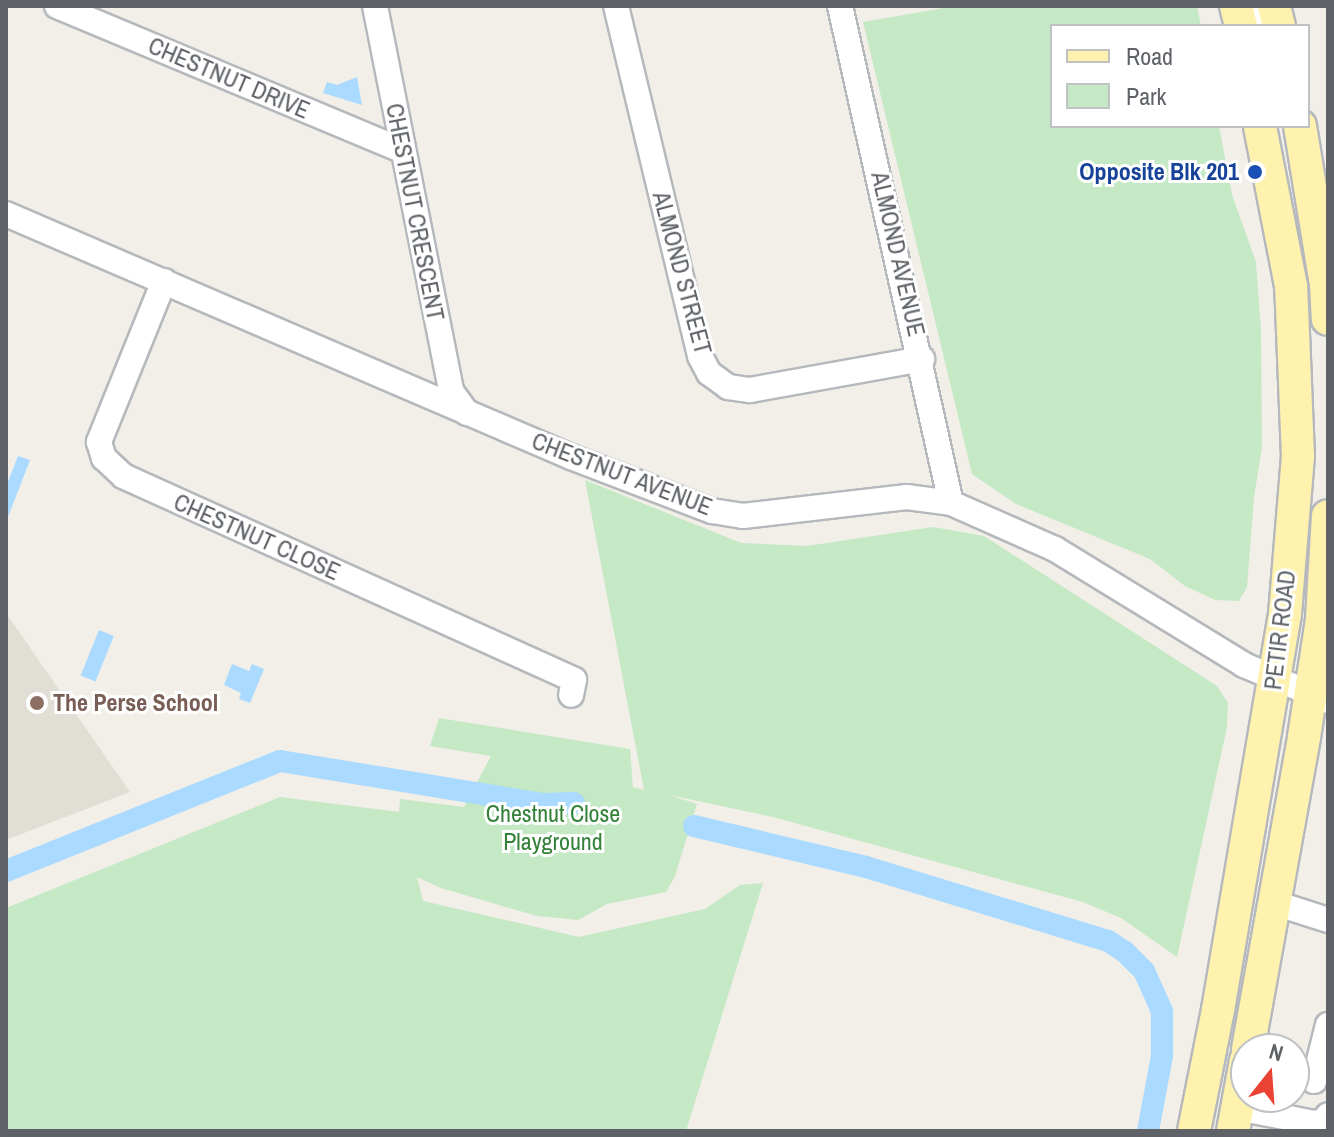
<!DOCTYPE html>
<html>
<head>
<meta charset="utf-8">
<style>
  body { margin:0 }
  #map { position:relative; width:1334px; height:1137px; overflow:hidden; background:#f1efe8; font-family:"Archivo Narrow",sans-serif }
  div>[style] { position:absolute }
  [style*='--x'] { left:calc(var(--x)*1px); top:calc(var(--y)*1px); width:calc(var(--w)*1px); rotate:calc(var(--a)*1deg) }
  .education>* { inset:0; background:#e1ded6 }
  .green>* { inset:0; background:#c5e8c5 }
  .water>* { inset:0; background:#aadaff; transform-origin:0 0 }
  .canal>* { height:22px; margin:-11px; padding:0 11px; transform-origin:11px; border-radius:11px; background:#aadaff }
  .roads { filter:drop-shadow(2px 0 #b5b8bc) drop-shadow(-2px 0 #b5b8bc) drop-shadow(0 2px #b5b8bc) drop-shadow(0 -2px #b5b8bc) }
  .minor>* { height:24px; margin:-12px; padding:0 12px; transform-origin:12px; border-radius:12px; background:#fff }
  .major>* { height:32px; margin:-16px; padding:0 16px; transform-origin:16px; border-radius:16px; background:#fff2af }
  .dots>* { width:22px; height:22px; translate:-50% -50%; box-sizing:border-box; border:4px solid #fff; border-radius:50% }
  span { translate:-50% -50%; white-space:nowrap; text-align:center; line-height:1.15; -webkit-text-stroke:6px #fff; paint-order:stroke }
  .street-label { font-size:24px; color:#5f6368 }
  .transit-label { font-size:24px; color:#164399; font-weight:700 }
  .right { translate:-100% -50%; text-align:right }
  .education-label { font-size:24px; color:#785e54; font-weight:700 }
  .left { translate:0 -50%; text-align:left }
  .park-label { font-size:24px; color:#348238 }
  .frame { position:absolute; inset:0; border:8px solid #5f6368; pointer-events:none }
  .legend { position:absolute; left:1050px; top:24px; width:260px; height:104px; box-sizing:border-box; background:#fff; border:2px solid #bfc1c3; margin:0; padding:10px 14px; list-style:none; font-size:24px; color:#5f6368 }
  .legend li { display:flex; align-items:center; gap:16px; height:40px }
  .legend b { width:40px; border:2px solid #bfc1c3 }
  .north { position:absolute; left:1230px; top:1033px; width:80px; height:80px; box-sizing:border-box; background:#fff; border:2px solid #bfc1c3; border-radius:50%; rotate:17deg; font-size:22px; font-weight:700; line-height:32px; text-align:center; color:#5f6368 }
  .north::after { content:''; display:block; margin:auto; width:28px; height:36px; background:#ea4335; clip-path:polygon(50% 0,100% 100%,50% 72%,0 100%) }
</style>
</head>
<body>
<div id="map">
  <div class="education">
    <div style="clip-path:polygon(6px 613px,130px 792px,6px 840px)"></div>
  </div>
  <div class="green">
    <div style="clip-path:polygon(955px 6px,1197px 6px,1201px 26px,1052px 26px,1052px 126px,1219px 126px,1232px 195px,1256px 262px,1261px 331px,1262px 447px,1254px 497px,1247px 587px,1239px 601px,1215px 600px,1185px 586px,1150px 559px,1016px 504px,972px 474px,863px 22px)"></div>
    <div style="clip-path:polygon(585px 480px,741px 543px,807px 546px,933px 527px,984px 536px,1217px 686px,1228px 703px,1227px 727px,1177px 957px,1121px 918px,1083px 902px,773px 817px,669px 795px,697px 804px,675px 876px,666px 892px,607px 904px,578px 920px,537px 916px,441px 888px,417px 877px,423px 901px,579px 937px,705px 909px,740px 885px,763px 883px,686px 1131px,6px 1131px,6px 908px,280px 797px,399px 812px,400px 799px,464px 807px,491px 756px,430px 746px,439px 718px,630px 749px,633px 787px,644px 790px)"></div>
  </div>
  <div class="water">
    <div style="clip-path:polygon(357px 77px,362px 105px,323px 93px,327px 82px,337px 85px)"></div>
    <div style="clip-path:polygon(18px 456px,30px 460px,6px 522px,6px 487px)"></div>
    <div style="left:99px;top:630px;width:16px;height:49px;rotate:22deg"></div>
    <div style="clip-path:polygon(232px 664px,249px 671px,252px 664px,264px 669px,250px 703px,239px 699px,241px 693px,224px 685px)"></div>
  </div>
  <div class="canal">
    <div style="--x:694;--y:826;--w:177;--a:13.4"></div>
    <div style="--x:866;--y:867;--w:253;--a:17"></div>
    <div style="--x:1108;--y:941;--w:20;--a:33"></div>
    <div style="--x:1125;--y:952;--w:27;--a:45"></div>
    <div style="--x:1144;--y:971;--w:44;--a:65.8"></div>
    <div style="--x:1162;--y:1011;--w:45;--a:90"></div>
    <div style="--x:1162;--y:1056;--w:76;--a:100.6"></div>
    <div style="--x:6;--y:871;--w:295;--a:-21.9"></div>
    <div style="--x:280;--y:761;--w:267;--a:9.3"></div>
    <div style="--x:544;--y:804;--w:30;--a:-2"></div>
  </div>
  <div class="roads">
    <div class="minor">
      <div style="--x:57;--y:6;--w:374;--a:22.7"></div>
      <div style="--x:375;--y:6;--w:392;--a:78.8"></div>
      <div style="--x:451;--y:391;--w:27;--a:54"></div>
      <div style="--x:616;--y:6;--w:360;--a:76.5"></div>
      <div style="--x:700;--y:356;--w:19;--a:62"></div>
      <div style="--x:709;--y:373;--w:24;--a:36"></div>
      <div style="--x:728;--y:387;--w:22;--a:8"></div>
      <div style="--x:750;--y:390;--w:175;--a:-10.2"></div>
      <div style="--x:840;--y:6;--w:509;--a:77.41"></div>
      <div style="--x:1254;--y:26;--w:20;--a:-79"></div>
      <div style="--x:6;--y:214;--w:615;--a:23.27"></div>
      <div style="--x:571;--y:457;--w:151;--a:21"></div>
      <div style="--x:712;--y:511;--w:31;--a:9"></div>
      <div style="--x:743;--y:516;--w:165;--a:-6.6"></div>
      <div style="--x:907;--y:497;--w:44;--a:7.8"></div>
      <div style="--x:951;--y:503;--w:114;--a:23.9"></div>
      <div style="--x:1055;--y:549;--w:222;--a:31.5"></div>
      <div style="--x:1244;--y:665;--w:91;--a:23.2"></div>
      <div style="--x:164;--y:281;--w:174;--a:112"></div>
      <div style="--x:99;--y:442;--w:17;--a:73"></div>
      <div style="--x:104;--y:458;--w:26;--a:43"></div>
      <div style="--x:123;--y:476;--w:495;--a:24.3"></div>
      <div style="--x:574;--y:680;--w:15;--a:101"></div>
      <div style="--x:1275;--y:903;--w:56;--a:17.8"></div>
      <div style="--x:1314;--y:1081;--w:58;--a:-76"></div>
      <div style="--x:1237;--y:1108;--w:79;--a:10.9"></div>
      <div style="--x:1315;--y:1123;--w:9;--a:-13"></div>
      <div style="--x:1324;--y:1121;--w:7;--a:-56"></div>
    </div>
    <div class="major">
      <div style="--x:1236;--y:6;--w:21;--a:76"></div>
      <div style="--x:1274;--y:6;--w:21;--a:76"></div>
      <div style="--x:1300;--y:126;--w:160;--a:80.7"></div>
      <div style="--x:1326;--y:284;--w:35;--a:87"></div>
      <div style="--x:1248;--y:1049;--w:317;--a:-79.8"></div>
      <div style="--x:1304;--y:737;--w:119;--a:-81.3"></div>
      <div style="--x:1322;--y:619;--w:103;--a:-86.7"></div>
      <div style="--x:1194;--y:1131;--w:123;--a:-78.8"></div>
      <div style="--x:1218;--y:1010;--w:402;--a:-80.4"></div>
      <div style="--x:1285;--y:614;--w:158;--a:-85.3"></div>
      <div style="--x:1298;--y:457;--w:171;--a:-92.3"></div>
      <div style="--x:1291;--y:286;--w:163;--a:-101"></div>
      <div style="--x:1233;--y:1131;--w:72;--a:-79.6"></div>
    </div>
  </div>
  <div class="dots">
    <div style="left:1255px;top:172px;background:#1a4fb4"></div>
    <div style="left:37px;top:703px;background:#8d6e63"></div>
  </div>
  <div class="street-label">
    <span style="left:229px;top:78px;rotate:23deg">CHESTNUT DRIVE</span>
    <span style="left:415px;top:212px;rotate:79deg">CHESTNUT CRESCENT</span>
    <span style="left:898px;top:254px;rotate:77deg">ALMOND AVENUE</span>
    <span style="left:682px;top:273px;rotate:75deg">ALMOND STREET</span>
    <span style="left:622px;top:474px;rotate:21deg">CHESTNUT AVENUE</span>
    <span style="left:257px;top:537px;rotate:24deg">CHESTNUT CLOSE</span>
    <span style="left:1280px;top:630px;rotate:-83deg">PETIR ROAD</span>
  </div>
  <div class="transit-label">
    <span class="right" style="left:1239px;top:172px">Opposite Blk 201</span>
  </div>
  <div class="education-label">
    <span class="left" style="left:53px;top:703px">The Perse School</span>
  </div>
  <div class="park-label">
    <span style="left:553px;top:828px">Chestnut Close<br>Playground</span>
  </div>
  <div class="frame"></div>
  <ul class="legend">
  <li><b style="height:10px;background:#fff2af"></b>Road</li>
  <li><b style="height:22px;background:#c5e8c5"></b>Park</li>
  </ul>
  <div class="north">N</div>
</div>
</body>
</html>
